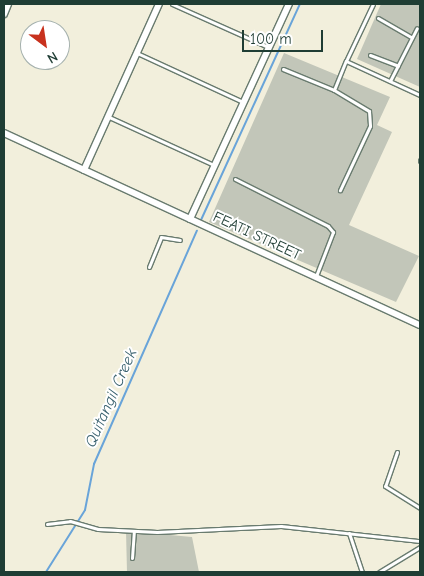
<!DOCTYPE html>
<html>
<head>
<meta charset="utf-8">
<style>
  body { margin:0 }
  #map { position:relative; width:424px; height:576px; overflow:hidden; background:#f2efdc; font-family:"Comic Neue",sans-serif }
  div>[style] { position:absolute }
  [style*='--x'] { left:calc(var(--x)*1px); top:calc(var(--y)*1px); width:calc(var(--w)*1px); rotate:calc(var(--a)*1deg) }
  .industrial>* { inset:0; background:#c2c6b9 }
  .stream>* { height:2px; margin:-1px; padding:0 1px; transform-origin:1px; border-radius:1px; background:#69a4d9 }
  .roads { filter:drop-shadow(1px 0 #697b6f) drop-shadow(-1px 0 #697b6f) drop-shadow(0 1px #697b6f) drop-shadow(0 -1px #697b6f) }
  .lane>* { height:3px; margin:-1.5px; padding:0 1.5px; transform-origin:1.5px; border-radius:1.5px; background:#fff }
  .street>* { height:6px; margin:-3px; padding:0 3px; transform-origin:3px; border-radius:3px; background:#fff }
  span { translate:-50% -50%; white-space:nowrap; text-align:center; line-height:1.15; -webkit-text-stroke:4px #fff; paint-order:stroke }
  .street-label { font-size:15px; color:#1f3d34 }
  .water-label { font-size:16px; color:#39616e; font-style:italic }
  .frame { position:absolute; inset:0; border:5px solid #1f3d34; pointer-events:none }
  .north { position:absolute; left:20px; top:20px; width:50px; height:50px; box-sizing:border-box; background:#fff; border:1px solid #a5b1ae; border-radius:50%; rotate:149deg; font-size:14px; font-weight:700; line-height:20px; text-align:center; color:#1f3d34 }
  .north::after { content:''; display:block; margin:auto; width:18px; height:22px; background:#c8321e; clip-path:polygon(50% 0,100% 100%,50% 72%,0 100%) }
  .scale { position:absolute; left:242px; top:30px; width:81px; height:22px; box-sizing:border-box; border:2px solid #1f3d34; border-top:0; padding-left:6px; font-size:15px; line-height:18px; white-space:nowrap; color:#1f3d34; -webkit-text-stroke:4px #fff; paint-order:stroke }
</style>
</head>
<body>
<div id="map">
  <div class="industrial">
    <div style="clip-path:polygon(381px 4px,420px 4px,420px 87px,357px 59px)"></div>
    <div style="clip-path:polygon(284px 53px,390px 97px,377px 125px,392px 132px,349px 225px,419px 256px,396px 302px,209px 222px)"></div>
    <div style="clip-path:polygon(126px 531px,192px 537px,199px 572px,127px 572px)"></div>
  </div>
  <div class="stream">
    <div style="--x:201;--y:220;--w:238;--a:-65.4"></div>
    <div style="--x:46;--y:572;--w:73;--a:-57.8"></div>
    <div style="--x:85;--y:510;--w:47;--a:-78.9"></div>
    <div style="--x:94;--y:464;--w:255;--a:-66.2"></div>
  </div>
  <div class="roads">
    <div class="lane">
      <div style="--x:172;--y:4;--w:105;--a:24.1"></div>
      <div style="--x:373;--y:4;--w:63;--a:115.3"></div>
      <div style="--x:346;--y:61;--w:81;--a:24.7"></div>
      <div style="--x:378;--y:18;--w:39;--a:30"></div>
      <div style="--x:137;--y:53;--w:117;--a:24.8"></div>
      <div style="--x:370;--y:55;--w:30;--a:21"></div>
      <div style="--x:283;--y:69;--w:55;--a:22.4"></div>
      <div style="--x:334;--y:90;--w:41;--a:31"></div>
      <div style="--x:369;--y:111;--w:15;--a:86"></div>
      <div style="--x:370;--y:126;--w:71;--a:115.1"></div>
      <div style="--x:390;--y:81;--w:59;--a:-63"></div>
      <div style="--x:334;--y:90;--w:31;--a:-68"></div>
      <div style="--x:109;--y:117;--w:115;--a:24.6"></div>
      <div style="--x:420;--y:161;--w:1;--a:-90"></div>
      <div style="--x:235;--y:179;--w:104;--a:26.8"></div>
      <div style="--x:328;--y:226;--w:8;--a:50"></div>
      <div style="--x:333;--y:232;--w:47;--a:111.1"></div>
      <div style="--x:149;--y:267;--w:32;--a:-68"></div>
      <div style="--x:161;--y:237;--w:19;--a:9"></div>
      <div style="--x:397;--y:452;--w:36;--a:109"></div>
      <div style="--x:385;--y:486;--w:41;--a:32.2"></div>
      <div style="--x:47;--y:524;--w:23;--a:-7"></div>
      <div style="--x:70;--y:521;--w:29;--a:16"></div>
      <div style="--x:98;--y:529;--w:59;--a:2.9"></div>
      <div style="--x:157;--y:532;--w:124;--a:-2.8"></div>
      <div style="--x:281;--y:526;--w:140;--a:6.2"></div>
      <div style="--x:349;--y:533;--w:41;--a:71.6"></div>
      <div style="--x:132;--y:558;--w:27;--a:-86"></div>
      <div style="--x:379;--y:572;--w:48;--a:-31.4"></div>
    </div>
    <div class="street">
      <div style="--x:4;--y:14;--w:11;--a:-68"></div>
      <div style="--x:4;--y:133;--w:458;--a:24.8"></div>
      <div style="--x:84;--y:170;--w:182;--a:-65.7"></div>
      <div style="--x:190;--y:219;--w:237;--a:-65.3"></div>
    </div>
  </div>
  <div class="street-label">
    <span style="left:257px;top:236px;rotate:25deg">FEATI STREET</span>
  </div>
  <div class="water-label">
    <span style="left:111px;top:398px;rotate:-66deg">Quitangil Creek</span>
  </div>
  <div class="frame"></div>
  <div class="north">N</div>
  <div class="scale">100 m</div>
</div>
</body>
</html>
